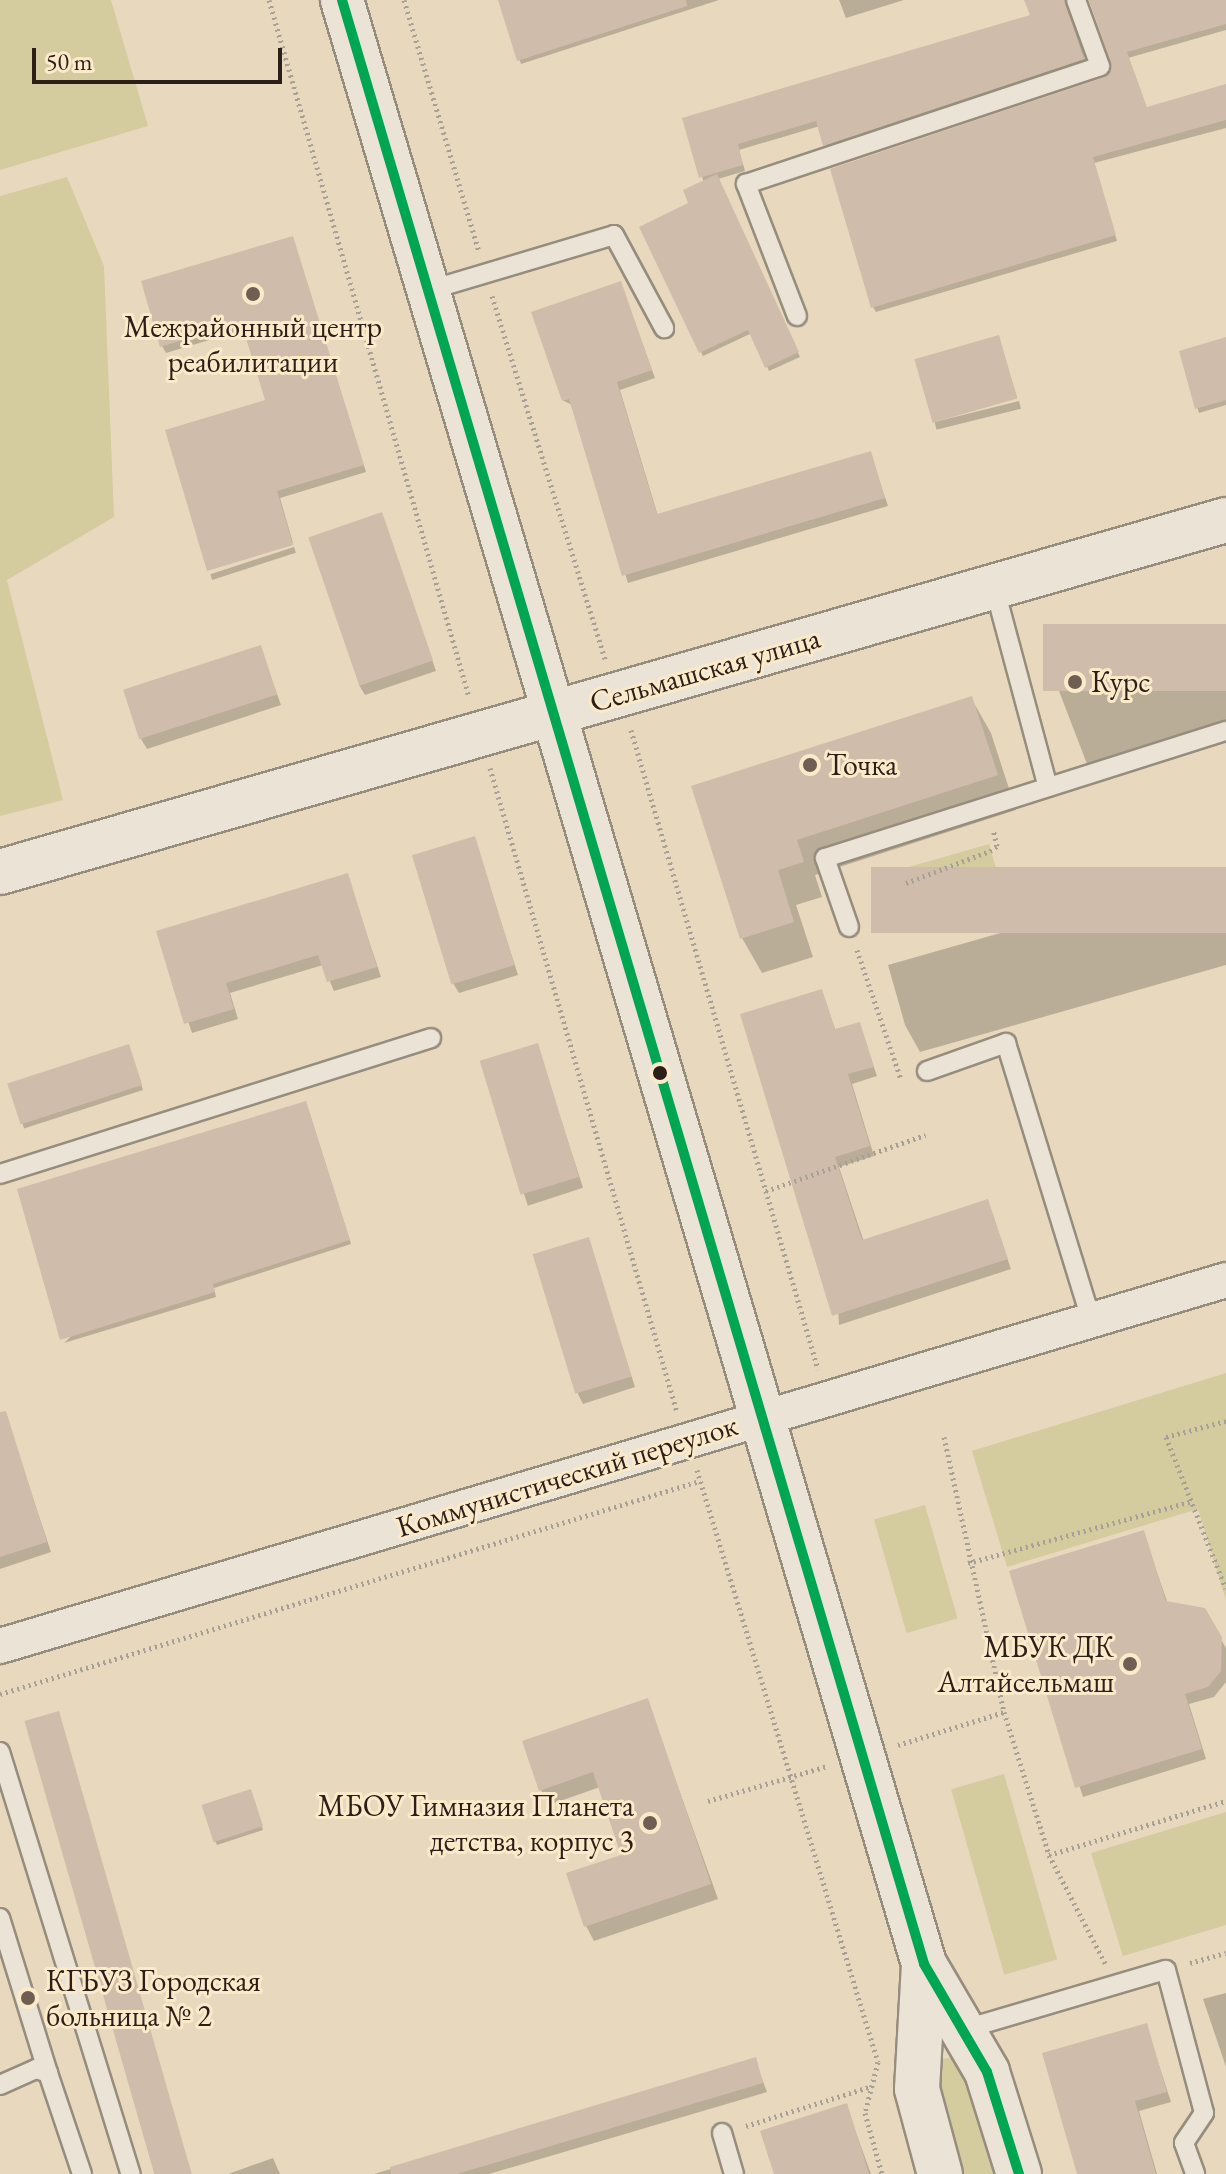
<!DOCTYPE html>
<html>
<head>
<meta charset="utf-8">
<style>
  body { margin:0 }
  #map { position:relative; width:1226px; height:2174px; overflow:hidden; background:#e8d9be; font-family:"EB Garamond",serif }
  div>[style] { position:absolute }
  [style*='--x'] { left:calc(var(--x)*1px); top:calc(var(--y)*1px); width:calc(var(--w)*1px); rotate:calc(var(--a)*1deg) }
  .green>* { inset:0; background:#d4cb9f; transform-origin:0 0 }
  .shadow>* { inset:0; background:#0003; transform-origin:0 0 }
  .building>* { inset:0; background:#d0bcaa; transform-origin:0 0 }
  .path>* { height:5px; margin-top:-2.5px; transform-origin:0; background:repeating-linear-gradient(90deg,#a7a096 0 2px,transparent 0 6px) }
  .roads { filter:drop-shadow(2px 0 #978d7d) drop-shadow(-2px 0 #978d7d) drop-shadow(0 2px #978d7d) drop-shadow(0 -2px #978d7d) }
  .service>* { height:18px; margin:-9px; padding:0 9px; transform-origin:9px; border-radius:9px; background:#ebe3d6 }
  .minor>* { height:34px; margin:-17px; padding:0 17px; transform-origin:17px; border-radius:17px; background:#ebe3d6 }
  .tertiary>* { height:42px; margin:-21px; padding:0 21px; transform-origin:21px; border-radius:21px; background:#ebe3d6 }
  .secondary>* { height:44px; margin:-22px; padding:0 22px; transform-origin:22px; border-radius:22px; background:#ebe3d6 }
  .bus-1>* { height:10px; margin:-5px; padding:0 5px; transform-origin:5px; border-radius:5px; background:#00a651 }
  .dots>* { width:22px; height:22px; translate:-50% -50%; box-sizing:border-box; border:4px solid #fbeaca; border-radius:50% }
  span { translate:-50% -50%; white-space:nowrap; text-align:center; line-height:1.15; -webkit-text-stroke:6px #fbeaca; paint-order:stroke }
  .poi-label { font-size:30px; color:#2c1e18 }
  .left { translate:0 -50%; text-align:left }
  .right { translate:-100% -50%; text-align:right }
  .street-label { font-size:30px; color:#2c1e18 }
  .scale { position:absolute; left:32px; top:48px; width:250px; height:36px; box-sizing:border-box; border:4px solid #2c1e18; border-top:0; padding-left:10px; font-size:24px; line-height:28px; white-space:nowrap; color:#2c1e18; -webkit-text-stroke:6px #fbeaca; paint-order:stroke }
</style>
</head>
<body>
<div id="map">
  <div class="green">
    <div style="clip-path:polygon(0 0,111px 0,148px 126px,0 170px)"></div>
    <div style="clip-path:polygon(67px 177px,104px 266px,114px 517px,7px 580px,63px 800px,0 816px,0 196px)"></div>
    <div style="left:989px;top:844px;width:56px;height:115px;rotate:74deg"></div>
    <div style="clip-path:polygon(1226px 1373px,1226px 1600px,1198px 1509px,1007px 1567px,972px 1451px)"></div>
    <div style="left:925px;top:1505px;width:118px;height:53px;rotate:74deg"></div>
    <div style="left:1004px;top:1774px;width:193px;height:55px;rotate:74deg"></div>
    <div style="clip-path:polygon(1226px 1812px,1226px 1925px,1123px 1956px,1091px 1853px)"></div>
    <div style="clip-path:polygon(957px 2056px,1007px 2174px,954px 2174px,934px 2061px)"></div>
  </div>
  <div class="shadow">
    <div style="clip-path:polygon(500px 0,719px 0,521px 64px)"></div>
    <div style="clip-path:polygon(839px 0,904px 0,846px 18px)"></div>
    <div style="clip-path:polygon(1026px 0,1070px 0,1086px 64px,828px 150px,820px 126px,739px 150px,745px 171px,718px 179px,800px 357px,769px 371px,752px 333px,703px 356px,642px 228px,691px 204px,704px 183px,684px 119px,1032px 16px)"></div>
    <div style="clip-path:polygon(1089px 0,1226px 0,1226px 30px,1128px 58px,1147px 109px,1226px 86px,1226px 128px,1094px 163px,1117px 241px,876px 312px,873px 307px,1110px 76px,1113px 62px)"></div>
    <div style="clip-path:polygon(292px 238px,366px 472px,280px 498px,293px 543px,208px 569px,267px 401px,246px 329px,166px 353px,162px 346px)"></div>
    <div style="clip-path:polygon(620px 283px,655px 378px,620px 390px,658px 516px,870px 453px,888px 506px,628px 583px,574px 406px,564px 401px,534px 313px)"></div>
    <div style="clip-path:polygon(998px 337px,1017px 397px,933px 421px)"></div>
    <div style="clip-path:polygon(1226px 339px,1226px 405px,1199px 413px,1181px 353px)"></div>
    <div style="left:1019px;top:401px;width:8px;height:87px;rotate:76deg"></div>
    <div style="clip-path:polygon(381px 514px,436px 671px,365px 695px,359px 685px)"></div>
    <div style="left:294px;top:547px;width:6px;height:88px;rotate:72deg"></div>
    <div style="clip-path:polygon(1226px 626px,1226px 722px,1087px 764px,1054px 678px)"></div>
    <div style="clip-path:polygon(260px 647px,281px 705px,147px 749px,141px 739px)"></div>
    <div style="clip-path:polygon(971px 698px,991px 733px,1016px 810px,815px 875px,822px 897px,796px 905px,813px 957px,762px 973px,742px 938px,693px 787px)"></div>
    <div style="clip-path:polygon(474px 838px,518px 975px,459px 993px,453px 983px)"></div>
    <div style="clip-path:polygon(1226px 869px,1226px 965px,920px 1052px,905px 1025px,888px 965px)"></div>
    <div style="clip-path:polygon(347px 875px,381px 977px,334px 991px,323px 965px,230px 993px,238px 1019px,192px 1033px,158px 933px)"></div>
    <div style="clip-path:polygon(821px 991px,836px 1031px,859px 1024px,877px 1076px,852px 1084px,874px 1156px,839px 1167px,864px 1242px,987px 1201px,1011px 1269px,839px 1325px)"></div>
    <div style="left:537px;top:1046px;width:149px;height:58px;rotate:72deg"></div>
    <div style="left:130px;top:1050px;width:42px;height:125px;rotate:72deg"></div>
    <div style="clip-path:polygon(308px 1108px,351px 1244px,214px 1288px,216px 1297px,64px 1343px)"></div>
    <div style="clip-path:polygon(588px 1240px,635px 1387px,583px 1404px,578px 1394px)"></div>
    <div style="clip-path:polygon(5px 1414px,51px 1552px,0 1569px,0 1415px)"></div>
    <div style="clip-path:polygon(1143px 1532px,1168px 1604px,1204px 1610px,1226px 1648px,1226px 1682px,1214px 1697px,1189px 1704px,1206px 1759px,1083px 1797px,1012px 1572px)"></div>
    <div style="clip-path:polygon(647px 1700px,718px 1899px,594px 1941px,586px 1926px,623px 1856px,600px 1787px,549px 1805px,541px 1790px)"></div>
    <div style="clip-path:polygon(252px 1795px,263px 1830px,217px 1845px,215px 1841px)"></div>
    <div style="clip-path:polygon(1226px 1993px,1226px 2067px,1203px 1999px)"></div>
    <div style="clip-path:polygon(1146px 2025px,1171px 2102px,1139px 2111px,1157px 2174px,1079px 2174px)"></div>
    <div style="clip-path:polygon(755px 2060px,767px 2092px,489px 2174px,374px 2174px)"></div>
    <div style="clip-path:polygon(846px 2105px,871px 2174px,776px 2174px)"></div>
    <div style="clip-path:polygon(273px 2158px,280px 2174px,228px 2174px)"></div>
  </div>
  <div class="building">
    <div style="clip-path:polygon(498px 0,686px 0,687px 6px,517px 61px)"></div>
    <div style="clip-path:polygon(1024px 0,1064px 0,1084px 59px,823px 146px,816px 121px,738px 144px,743px 165px,699px 178px,682px 118px,1030px 15px)"></div>
    <div style="clip-path:polygon(1089px 0,1226px 0,1226px 24px,1127px 52px,1147px 107px,1226px 84px,1226px 120px,1093px 157px,1116px 235px,871px 308px,830px 169px,1105px 77px,1111px 63px)"></div>
    <div style="clip-path:polygon(717px 174px,799px 352px,765px 368px,748px 330px,699px 353px,639px 227px,688px 203px,683px 190px)"></div>
    <div style="clip-path:polygon(293px 236px,364px 465px,277px 491px,293px 545px,207px 571px,165px 430px,265px 400px,241px 322px,160px 347px,141px 281px)"></div>
    <div style="clip-path:polygon(621px 281px,652px 370px,617px 382px,657px 514px,871px 451px,885px 498px,622px 576px,569px 399px,562px 401px,531px 312px)"></div>
    <div style="left:999px;top:335px;width:66px;height:88px;rotate:74deg"></div>
    <div style="clip-path:polygon(1226px 337px,1226px 400px,1195px 409px,1179px 351px)"></div>
    <div style="left:382px;top:512px;width:157px;height:78px;rotate:71deg"></div>
    <div style="left:1226px;top:624px;width:67px;height:183px;rotate:90deg"></div>
    <div style="left:261px;top:645px;width:52px;height:145px;rotate:72deg"></div>
    <div style="clip-path:polygon(972px 696px,998px 775px,797px 840px,804px 862px,778px 870px,794px 922px,740px 939px,691px 786px)"></div>
    <div style="left:475px;top:836px;width:135px;height:66px;rotate:73deg"></div>
    <div style="left:1226px;top:867px;width:66px;height:355px;rotate:90deg"></div>
    <div style="clip-path:polygon(348px 873px,377px 967px,327px 982px,318px 955px,226px 983px,234px 1009px,184px 1024px,156px 931px)"></div>
    <div style="clip-path:polygon(822px 989px,835px 1029px,860px 1022px,874px 1067px,848px 1074px,870px 1146px,835px 1157px,862px 1240px,988px 1199px,1008px 1259px,832px 1316px,740px 1014px)"></div>
    <div style="left:538px;top:1043px;width:140px;height:61px;rotate:73deg"></div>
    <div style="left:129px;top:1044px;width:43px;height:128px;rotate:72deg"></div>
    <div style="clip-path:polygon(306px 1101px,350px 1240px,213px 1284px,215px 1292px,60px 1340px,17px 1189px)"></div>
    <div style="left:589px;top:1237px;width:146px;height:59px;rotate:73deg"></div>
    <div style="clip-path:polygon(6px 1411px,47px 1542px,0 1557px,0 1412px)"></div>
    <div style="clip-path:polygon(1144px 1530px,1166px 1601px,1205px 1608px,1222px 1637px,1221px 1671px,1208px 1687px,1185px 1694px,1202px 1749px,1075px 1788px,1009px 1571px)"></div>
    <div style="clip-path:polygon(648px 1698px,711px 1884px,584px 1927px,566px 1873px,621px 1855px,593px 1772px,539px 1791px,522px 1741px)"></div>
    <div style="left:59px;top:1711px;width:483px;height:36px;rotate:74deg"></div>
    <div style="left:251px;top:1789px;width:39px;height:52px;rotate:72deg"></div>
    <div style="clip-path:polygon(1147px 2023px,1167px 2092px,1135px 2101px,1156px 2174px,1077px 2174px,1042px 2053px)"></div>
    <div style="clip-path:polygon(756px 2057px,763px 2083px,457px 2174px,391px 2174px,390px 2167px)"></div>
    <div style="clip-path:polygon(847px 2103px,869px 2174px,774px 2174px,760px 2131px)"></div>
  </div>
  <div class="path">
    <div style="--x:269;--y:0;--w:725;--a:73.99"></div>
    <div style="--x:404;--y:0;--w:263;--a:73.4"></div>
    <div style="--x:492;--y:296;--w:382;--a:72.7"></div>
    <div style="--x:631;--y:730;--w:666;--a:73.69"></div>
    <div style="--x:490;--y:768;--w:671;--a:73.81"></div>
    <div style="--x:906;--y:883;--w:90;--a:-20.9"></div>
    <div style="--x:990;--y:851;--w:9;--a:-36"></div>
    <div style="--x:997;--y:846;--w:17;--a:-103"></div>
    <div style="--x:857;--y:950;--w:136;--a:71.2"></div>
    <div style="--x:766;--y:1191;--w:169;--a:-19.4"></div>
    <div style="--x:1226;--y:1421;--w:62;--a:165.1"></div>
    <div style="--x:1166;--y:1437;--w:163;--a:68.5"></div>
    <div style="--x:944;--y:1437;--w:281;--a:77.7"></div>
    <div style="--x:1004;--y:1712;--w:150;--a:72.5"></div>
    <div style="--x:1049;--y:1855;--w:122;--a:62.6"></div>
    <div style="--x:697;--y:1470;--w:619;--a:73"></div>
    <div style="--x:878;--y:2062;--w:53;--a:104.3"></div>
    <div style="--x:865;--y:2113;--w:63;--a:74.4"></div>
    <div style="--x:968;--y:1563;--w:230;--a:-15.4"></div>
    <div style="--x:0;--y:1694;--w:732;--a:-16.92"></div>
    <div style="--x:898;--y:1745;--w:111;--a:-17.3"></div>
    <div style="--x:708;--y:1801;--w:125;--a:-16.3"></div>
    <div style="--x:1049;--y:1855;--w:185;--a:-17"></div>
    <div style="--x:1190;--y:1963;--w:37;--a:-16"></div>
    <div style="--x:746;--y:2126;--w:132;--a:-17.6"></div>
  </div>
  <div class="roads">
    <div class="service">
      <div style="--x:430;--y:290;--w:192;--a:-16.6"></div>
      <div style="--x:614;--y:235;--w:106;--a:61.7"></div>
      <div style="--x:797;--y:316;--w:142;--a:-111.1"></div>
      <div style="--x:746;--y:184;--w:373;--a:-18.4"></div>
      <div style="--x:1100;--y:66;--w:70;--a:-110"></div>
      <div style="--x:994;--y:586;--w:208;--a:75"></div>
      <div style="--x:849;--y:927;--w:73;--a:-109.2"></div>
      <div style="--x:825;--y:858;--w:421;--a:-17.6"></div>
      <div style="--x:927;--y:1071;--w:84;--a:-19.5"></div>
      <div style="--x:1006;--y:1043;--w:292;--a:72.9"></div>
      <div style="--x:0;--y:1174;--w:452;--a:-17.5"></div>
      <div style="--x:0;--y:1752;--w:442;--a:72.8"></div>
      <div style="--x:0;--y:1918;--w:162;--a:72.8"></div>
      <div style="--x:965;--y:2029;--w:209;--a:-16.4"></div>
      <div style="--x:1166;--y:1970;--w:148;--a:75.1"></div>
      <div style="--x:1204;--y:2113;--w:36;--a:124"></div>
      <div style="--x:1184;--y:2143;--w:33;--a:70"></div>
      <div style="--x:0;--y:2085;--w:39;--a:-24"></div>
      <div style="--x:36;--y:2069;--w:13;--a:18"></div>
      <div style="--x:48;--y:2073;--w:107;--a:71.4"></div>
      <div style="--x:722;--y:2133;--w:43;--a:73.7"></div>
    </div>
    <div class="minor">
      <div style="--x:0;--y:1646;--w:1279;--a:-16.62"></div>
    </div>
    <div class="tertiary">
      <div style="--x:342;--y:0;--w:745;--a:73.46"></div>
    </div>
    <div class="secondary">
      <div style="--x:554;--y:714;--w:1304;--a:73.51"></div>
      <div style="--x:924;--y:1964;--w:125;--a:59.7"></div>
      <div style="--x:987;--y:2072;--w:107;--a:72.6"></div>
      <div style="--x:0;--y:872;--w:1276;--a:-16.02"></div>
      <div style="--x:924;--y:1964;--w:125;--a:93.2"></div>
      <div style="--x:917;--y:2089;--w:88;--a:74.9"></div>
    </div>
  </div>
  <div class="bus-1">
    <div style="--x:342;--y:0;--w:2048;--a:73.49"></div>
    <div style="--x:924;--y:1964;--w:125;--a:59.7"></div>
    <div style="--x:987;--y:2072;--w:107;--a:72.6"></div>
  </div>
  <div class="dots">
    <div style="left:253px;top:294px;background:#6e5f52"></div>
    <div style="left:1075px;top:682px;background:#6e5f52"></div>
    <div style="left:810px;top:765px;background:#6e5f52"></div>
    <div style="left:660px;top:1073px;background:#2c1e18"></div>
    <div style="left:1130px;top:1664px;background:#6e5f52"></div>
    <div style="left:650px;top:1823px;background:#6e5f52"></div>
    <div style="left:28px;top:1998px;background:#6e5f52"></div>
  </div>
  <div class="poi-label">
    <span style="left:253px;top:344px">Межрайонный центр<br>реабилитации</span>
    <span class="left" style="left:1091px;top:682px">Курс</span>
    <span class="left" style="left:826px;top:765px">Точка</span>
    <span class="right" style="left:1114px;top:1664px">МБУК ДК<br>Алтайсельмаш</span>
    <span class="right" style="left:634px;top:1823px">МБОУ Гимназия Планета<br>детства, корпус 3</span>
    <span class="left" style="left:46px;top:1998px">КГБУЗ Городская<br>больница № 2</span>
  </div>
  <div class="street-label">
    <span style="left:705px;top:670px;rotate:-16deg">Сельмашская улица</span>
    <span style="left:567px;top:1476px;rotate:-17deg">Коммунистический переулок</span>
  </div>
  <div class="scale">50 m</div>
</div>
</body>
</html>
